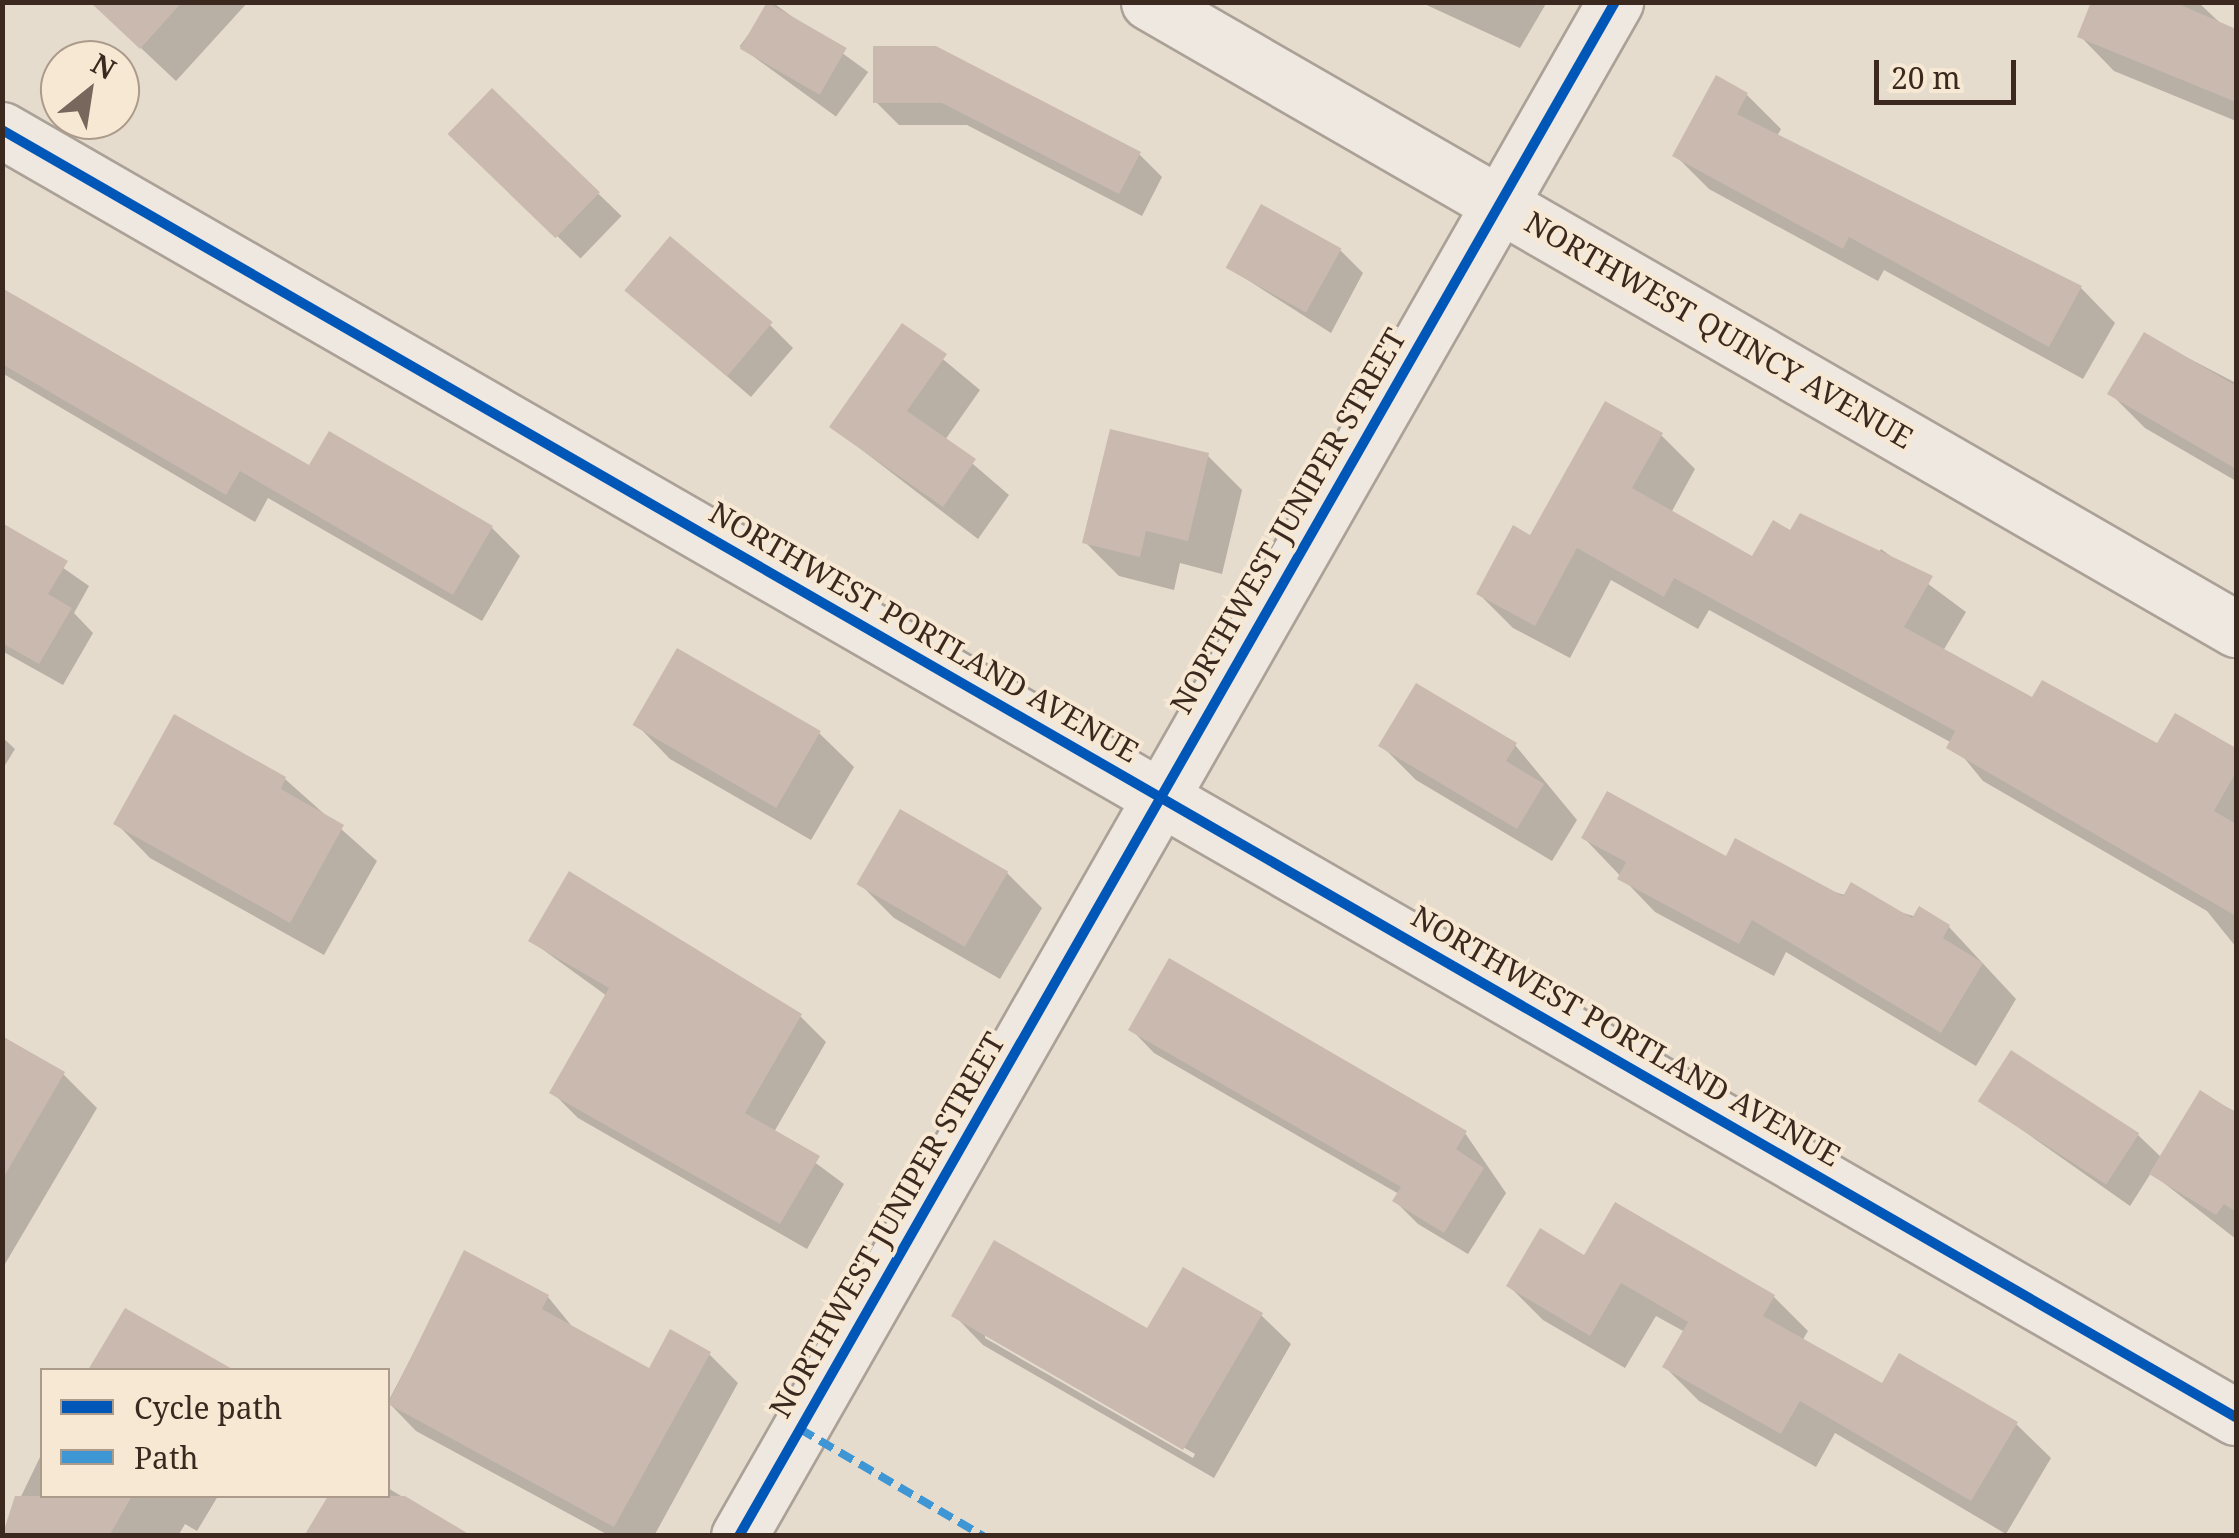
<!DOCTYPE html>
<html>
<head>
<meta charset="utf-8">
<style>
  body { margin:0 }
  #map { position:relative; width:2239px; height:1538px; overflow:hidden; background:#e6dcce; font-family:"Noto Serif",serif }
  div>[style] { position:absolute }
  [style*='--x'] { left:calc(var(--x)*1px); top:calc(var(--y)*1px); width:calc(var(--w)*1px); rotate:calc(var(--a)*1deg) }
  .shadow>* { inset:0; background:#0003; transform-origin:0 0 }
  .building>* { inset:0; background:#cab9af; transform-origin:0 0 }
  .roads { filter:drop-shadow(2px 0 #aba197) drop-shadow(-2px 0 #aba197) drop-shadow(0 2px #aba197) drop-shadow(0 -2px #aba197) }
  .minor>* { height:55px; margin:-27.5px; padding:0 27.5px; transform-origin:27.5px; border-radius:27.5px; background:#eee8e0 }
  .quiet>* { height:8px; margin-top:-4px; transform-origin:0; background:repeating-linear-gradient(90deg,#3e96d5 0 15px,transparent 0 23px) }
  .cycleway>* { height:10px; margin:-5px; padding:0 5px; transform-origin:5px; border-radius:5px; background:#0057b8 }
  span { translate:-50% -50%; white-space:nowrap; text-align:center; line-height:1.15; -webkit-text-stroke:8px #f7e8d4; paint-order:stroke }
  .street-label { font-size:30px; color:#3b281e }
  .frame { position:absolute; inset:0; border:5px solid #3b281e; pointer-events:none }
  .legend { position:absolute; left:40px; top:1368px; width:350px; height:130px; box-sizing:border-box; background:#f7e8d4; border:2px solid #ac9b8b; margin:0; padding:12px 18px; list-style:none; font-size:30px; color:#3b281e }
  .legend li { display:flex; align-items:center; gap:20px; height:50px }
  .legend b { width:50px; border:2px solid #ac9b8b }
  .north { position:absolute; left:40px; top:40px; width:100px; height:100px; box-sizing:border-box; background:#f7e8d4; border:2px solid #ac9b8b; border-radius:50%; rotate:30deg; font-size:28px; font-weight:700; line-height:40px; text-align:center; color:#3b281e }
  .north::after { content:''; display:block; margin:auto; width:35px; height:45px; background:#77675c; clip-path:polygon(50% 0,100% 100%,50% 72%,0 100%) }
  .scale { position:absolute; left:1874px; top:60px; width:142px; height:45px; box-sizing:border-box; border:5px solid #3b281e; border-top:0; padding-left:12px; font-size:30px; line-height:35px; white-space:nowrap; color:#3b281e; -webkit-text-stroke:8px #f7e8d4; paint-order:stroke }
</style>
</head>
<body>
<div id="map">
  <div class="shadow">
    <div style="clip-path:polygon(92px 2px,248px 2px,176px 81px)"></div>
    <div style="left:772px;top:2px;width:119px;height:55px;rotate:36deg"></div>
    <div style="clip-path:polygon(1420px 2px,1547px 2px,1520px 48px)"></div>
    <div style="clip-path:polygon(2094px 2px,2198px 2px,2236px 38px,2236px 121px,2114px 71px,2080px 36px)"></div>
    <div style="clip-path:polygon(876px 49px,1139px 154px,1162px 177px,1142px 216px,967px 125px,899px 125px,876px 102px)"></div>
    <div style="left:492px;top:91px;width:180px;height:59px;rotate:44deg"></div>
    <div style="clip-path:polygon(1747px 95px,1781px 129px,1777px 136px,2081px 288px,2115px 323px,2083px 379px,1884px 270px,1878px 281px,1709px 189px,1675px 155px)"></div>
    <div style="clip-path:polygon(1340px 250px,1363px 273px,1331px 333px,1229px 268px)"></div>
    <div style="clip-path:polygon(627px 290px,770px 325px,793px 348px,751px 397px)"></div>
    <div style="clip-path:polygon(2px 291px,310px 469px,492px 528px,520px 556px,482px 621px,268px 498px,255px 522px,2px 373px)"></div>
    <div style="clip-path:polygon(903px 326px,980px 390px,945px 440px,1009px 495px,978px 539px,832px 427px)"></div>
    <div style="clip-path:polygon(2144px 335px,2236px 383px,2236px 481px,2145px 428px,2111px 394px)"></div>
    <div style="clip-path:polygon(1661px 435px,1695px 469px,1671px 513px,1753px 559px,1791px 533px,1875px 559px,1881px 549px,1966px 612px,1943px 651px,2033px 700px,2158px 747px,2176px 716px,2236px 751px,2236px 947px,2207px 911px,1983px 781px,1952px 743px,1709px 610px,1698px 629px,1611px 580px,1570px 658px,1513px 628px,1479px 594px,1531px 538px)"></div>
    <div style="clip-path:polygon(1208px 456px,1242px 490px,1222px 574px,1180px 563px,1174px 590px,1119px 576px,1085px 542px)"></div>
    <div style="clip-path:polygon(2px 525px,89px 586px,74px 613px,93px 633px,63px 685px,2px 651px)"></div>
    <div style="clip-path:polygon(636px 724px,819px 733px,854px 767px,811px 840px,670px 759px)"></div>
    <div style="clip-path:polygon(2px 737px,15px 749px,2px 770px)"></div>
    <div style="clip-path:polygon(1515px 745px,1577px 820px,1552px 861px,1416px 780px,1382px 746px)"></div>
    <div style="clip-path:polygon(285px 779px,377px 861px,324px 955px,150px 858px,116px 823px)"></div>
    <div style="clip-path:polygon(1584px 838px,1727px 859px,1949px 927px,2016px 999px,1976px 1066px,1786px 952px,1774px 976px,1655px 912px)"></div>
    <div style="clip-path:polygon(1007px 873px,1042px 908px,1000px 979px,894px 918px,860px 884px)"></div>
    <div style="clip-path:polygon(569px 874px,800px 1016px,826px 1042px,774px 1132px,844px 1184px,807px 1249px,578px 1118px,552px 1092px,607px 996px,531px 941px)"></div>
    <div style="clip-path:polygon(1131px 1029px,1465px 1133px,1506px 1193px,1468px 1254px,1418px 1224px,1395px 1201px,1399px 1194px,1154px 1053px)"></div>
    <div style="clip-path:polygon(2px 1038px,63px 1074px,97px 1108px,2px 1269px)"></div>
    <div style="clip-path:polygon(2200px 1093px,2236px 1112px,2236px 1239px,2151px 1173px,2130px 1206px,1981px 1101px,2138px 1135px,2162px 1158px)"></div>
    <div style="clip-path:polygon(465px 1254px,548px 1297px,575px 1330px,650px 1371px,709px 1354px,738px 1383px,654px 1536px,610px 1536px,416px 1431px,388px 1402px)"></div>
    <div style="clip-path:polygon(1585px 1258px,1774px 1297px,1808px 1331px,1802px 1341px,1882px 1386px,2016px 1424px,2051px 1458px,2006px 1534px,1835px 1433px,1816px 1467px,1699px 1401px,1665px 1367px,1685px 1332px,1656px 1316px,1625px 1368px,1543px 1320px,1509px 1286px)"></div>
    <div style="clip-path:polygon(125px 1312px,224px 1368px,227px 1370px,91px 1370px)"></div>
    <div style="clip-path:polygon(evenodd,954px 1315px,1148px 1332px,1261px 1315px,1291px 1344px,1214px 1478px,983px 1345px,954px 1315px,985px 1333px,1195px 1454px,1193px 1458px,985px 1338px,985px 1333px)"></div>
    <div style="clip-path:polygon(42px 1453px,42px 1496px,218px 1496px,197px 1531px,185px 1524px,178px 1536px,2px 1536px)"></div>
    <div style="clip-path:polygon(388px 1488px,467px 1536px,307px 1536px,331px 1496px,388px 1496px)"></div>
  </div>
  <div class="building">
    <div style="clip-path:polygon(90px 2px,182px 2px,140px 49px)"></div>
    <div style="left:767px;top:2px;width:92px;height:54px;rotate:30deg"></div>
    <div style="clip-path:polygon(2091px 2px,2174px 2px,2236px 29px,2236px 102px,2077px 37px)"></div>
    <div style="clip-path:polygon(873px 46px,936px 46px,1141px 152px,1119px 194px,942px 103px,873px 103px)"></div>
    <div style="clip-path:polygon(1716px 75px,1748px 93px,1737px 114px,2082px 286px,2049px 347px,1849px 237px,1843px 249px,1672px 156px)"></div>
    <div style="left:492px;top:88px;width:150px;height:64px;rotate:44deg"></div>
    <div style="left:1261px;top:204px;width:92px;height:73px;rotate:29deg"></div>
    <div style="left:670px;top:236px;width:134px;height:71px;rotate:40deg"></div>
    <div style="clip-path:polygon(2px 288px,309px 465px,329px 431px,493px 526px,453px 595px,240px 471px,226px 495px,2px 364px)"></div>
    <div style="clip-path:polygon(902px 323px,947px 354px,907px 411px,976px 459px,943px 507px,829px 427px)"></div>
    <div style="clip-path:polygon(2144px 332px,2236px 386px,2236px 469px,2107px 394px)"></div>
    <div style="clip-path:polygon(1605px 401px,1663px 433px,1632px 488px,1752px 556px,1773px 520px,1790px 530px,1800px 513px,1933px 576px,1904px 627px,2032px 697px,2042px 680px,2157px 743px,2175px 713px,2236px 748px,2236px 772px,2214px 811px,2236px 824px,2236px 916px,1946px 748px,1955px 731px,1674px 578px,1664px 597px,1577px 548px,1535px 626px,1476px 594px,1513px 525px,1530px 535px)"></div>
    <div style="clip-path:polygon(1110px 429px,1209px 453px,1188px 541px,1146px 531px,1140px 557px,1082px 543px)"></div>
    <div style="clip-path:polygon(2px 523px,68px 561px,48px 594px,72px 608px,39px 664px,2px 643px)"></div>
    <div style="left:677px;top:648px;width:166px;height:89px;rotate:30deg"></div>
    <div style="clip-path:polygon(1416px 683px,1517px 743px,1506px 761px,1544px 784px,1517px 829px,1378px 746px)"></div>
    <div style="clip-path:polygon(174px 714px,286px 777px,281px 789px,344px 825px,290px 923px,113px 824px)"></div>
    <div style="clip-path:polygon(1607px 791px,1726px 856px,1735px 838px,1843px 896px,1851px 882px,1912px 918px,1919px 906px,1950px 925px,1943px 938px,1983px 963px,1941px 1033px,1752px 920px,1739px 944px,1617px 879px,1626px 862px,1581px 838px)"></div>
    <div style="left:900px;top:809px;width:125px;height:87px;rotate:30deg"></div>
    <div style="clip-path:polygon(569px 871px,802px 1014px,745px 1113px,820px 1156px,780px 1224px,549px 1093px,609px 988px,528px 941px)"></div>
    <div style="clip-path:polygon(1169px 958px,1467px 1131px,1456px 1149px,1484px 1168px,1444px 1233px,1392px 1201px,1401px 1187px,1128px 1030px)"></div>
    <div style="clip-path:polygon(2px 1036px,65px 1072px,2px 1180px)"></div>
    <div style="left:2011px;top:1050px;width:153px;height:61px;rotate:33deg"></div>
    <div style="clip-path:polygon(2200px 1090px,2236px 1113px,2236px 1212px,2224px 1204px,2216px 1215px,2149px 1174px)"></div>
    <div style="clip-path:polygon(1615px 1202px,1775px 1295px,1763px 1316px,1882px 1383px,1899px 1353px,2018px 1422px,1971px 1501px,1800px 1401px,1781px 1434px,1662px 1367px,1688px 1322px,1621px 1283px,1590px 1336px,1506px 1286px,1540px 1228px,1584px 1255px)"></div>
    <div style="clip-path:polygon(994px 1240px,1147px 1328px,1183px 1267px,1263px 1313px,1183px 1450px,951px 1316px)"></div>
    <div style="clip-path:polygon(464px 1250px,549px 1295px,542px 1309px,649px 1368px,670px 1329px,711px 1352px,614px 1527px,388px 1404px)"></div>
    <div style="clip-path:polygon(125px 1308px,234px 1370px,88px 1370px)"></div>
    <div style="clip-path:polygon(15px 1496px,132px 1496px,109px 1536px,2px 1536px)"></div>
    <div style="clip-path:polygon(328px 1496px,405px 1496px,472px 1536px,304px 1536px)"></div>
  </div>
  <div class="roads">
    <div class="minor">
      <div style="--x:1149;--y:2;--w:1255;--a:29.98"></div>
      <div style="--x:2;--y:130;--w:2578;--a:29.95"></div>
      <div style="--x:739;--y:1536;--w:1767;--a:-60.27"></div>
    </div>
  </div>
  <div class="quiet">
    <div style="--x:800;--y:1429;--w:212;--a:30.3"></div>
  </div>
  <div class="cycleway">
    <div style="--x:2;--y:130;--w:2578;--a:29.95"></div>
    <div style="--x:739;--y:1536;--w:1767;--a:-60.27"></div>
  </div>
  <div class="street-label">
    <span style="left:1719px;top:330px;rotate:30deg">NORTHWEST QUINCY AVENUE</span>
    <span style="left:1288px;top:521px;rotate:-60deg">NORTHWEST JUNIPER STREET</span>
    <span style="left:924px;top:632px;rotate:30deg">NORTHWEST PORTLAND AVENUE</span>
    <span style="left:1626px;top:1036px;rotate:30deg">NORTHWEST PORTLAND AVENUE</span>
    <span style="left:887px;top:1225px;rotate:-60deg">NORTHWEST JUNIPER STREET</span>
  </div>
  <div class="frame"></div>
  <ul class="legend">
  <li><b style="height:12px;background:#0057b8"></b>Cycle path</li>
  <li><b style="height:12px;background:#3e96d5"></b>Path</li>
  </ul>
  <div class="north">N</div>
  <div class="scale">20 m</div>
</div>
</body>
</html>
